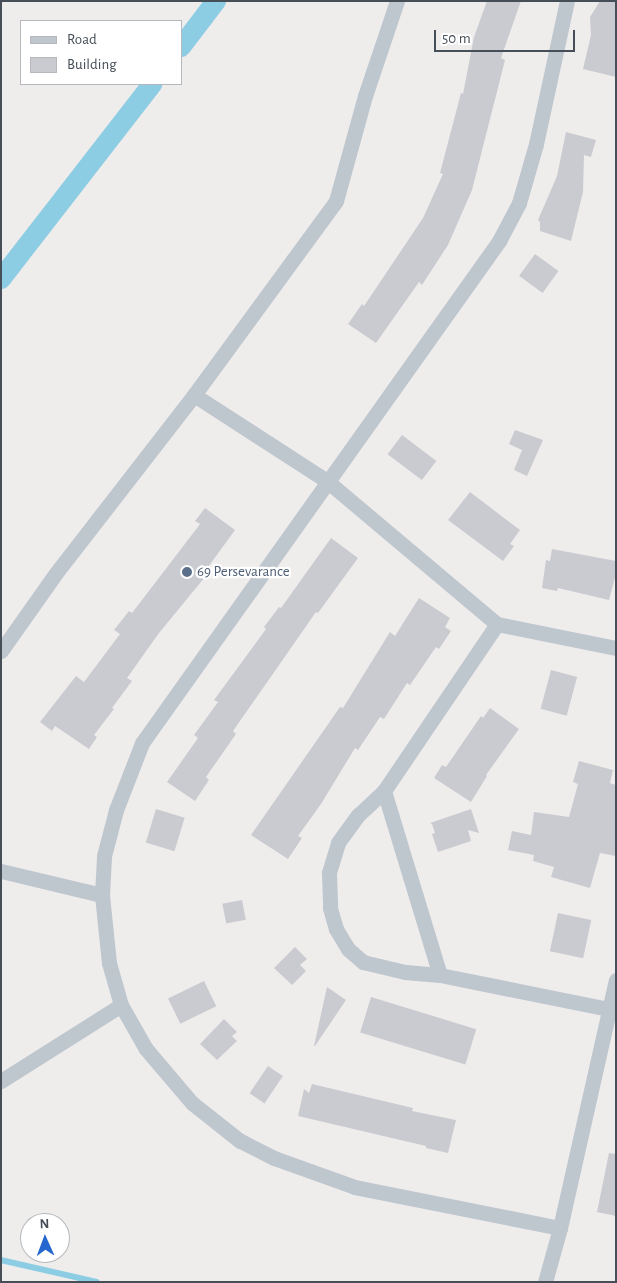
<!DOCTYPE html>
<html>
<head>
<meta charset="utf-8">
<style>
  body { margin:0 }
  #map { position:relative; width:617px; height:1283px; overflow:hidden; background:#efecec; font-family:"Alegreya Sans",sans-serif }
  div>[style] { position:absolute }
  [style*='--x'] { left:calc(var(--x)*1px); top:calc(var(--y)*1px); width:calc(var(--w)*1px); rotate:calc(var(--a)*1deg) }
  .stream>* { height:5.5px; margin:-2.75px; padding:0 2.75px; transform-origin:2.75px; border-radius:2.75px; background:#8dcde4 }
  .canal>* { height:20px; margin:-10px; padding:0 10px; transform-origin:10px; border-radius:10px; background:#8dcde4 }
  .building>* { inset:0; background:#cacbd1; transform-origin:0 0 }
  .minor>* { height:15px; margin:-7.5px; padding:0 7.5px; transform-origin:7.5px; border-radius:7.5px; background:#bec6ce }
  .dots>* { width:14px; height:14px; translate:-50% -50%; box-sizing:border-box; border:2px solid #fff; border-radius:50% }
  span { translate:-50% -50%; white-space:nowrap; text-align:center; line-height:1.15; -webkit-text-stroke:4.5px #fff; paint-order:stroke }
  .service-label { font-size:15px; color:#4e5e75 }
  .left { translate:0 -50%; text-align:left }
  .frame { position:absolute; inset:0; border:2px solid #464e58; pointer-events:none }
  .legend { position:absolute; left:20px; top:20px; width:162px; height:65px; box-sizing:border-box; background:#fff; border:1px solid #b5b8bc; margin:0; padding:6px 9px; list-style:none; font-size:15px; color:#464e58 }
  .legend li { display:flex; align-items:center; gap:10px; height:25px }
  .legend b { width:25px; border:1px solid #b5b8bc }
  .north { position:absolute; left:20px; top:1213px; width:50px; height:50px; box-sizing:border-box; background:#fff; border:1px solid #b5b8bc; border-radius:50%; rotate:358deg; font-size:14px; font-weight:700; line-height:20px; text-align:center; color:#464e58 }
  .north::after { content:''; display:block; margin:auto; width:18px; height:22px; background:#2667cf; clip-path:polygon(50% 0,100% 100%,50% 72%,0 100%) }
  .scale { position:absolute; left:434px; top:30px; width:141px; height:22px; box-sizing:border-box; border:2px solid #464e58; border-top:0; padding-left:6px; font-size:15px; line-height:18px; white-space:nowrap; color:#464e58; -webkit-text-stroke:4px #fff; paint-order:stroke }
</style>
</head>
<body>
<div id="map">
  <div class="stream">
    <div style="--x:1;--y:1260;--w:98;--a:12.9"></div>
  </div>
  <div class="canal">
    <div style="--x:181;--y:47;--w:58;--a:-52.7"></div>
    <div style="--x:1;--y:279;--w:247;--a:-52.2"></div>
  </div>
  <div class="building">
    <div style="clip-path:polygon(487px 1px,521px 1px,501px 58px,505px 60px,472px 190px,448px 245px,422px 285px,419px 282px,376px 343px,348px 324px,362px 304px,364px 306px,423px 218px,443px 174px,440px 173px,461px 93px,463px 94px,474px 37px)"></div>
    <div style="clip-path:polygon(600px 1px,616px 2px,616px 77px,583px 69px,591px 35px,590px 17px)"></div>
    <div style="clip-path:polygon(566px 132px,596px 140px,591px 157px,584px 155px,583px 192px,571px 241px,540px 231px,540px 222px,538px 220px,557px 176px)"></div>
    <div style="left:535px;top:254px;width:29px;height:27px;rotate:36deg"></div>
    <div style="clip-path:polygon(515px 430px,543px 440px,527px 476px,514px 470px,522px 450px,509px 444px)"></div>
    <div style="left:402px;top:435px;width:43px;height:24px;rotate:37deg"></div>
    <div style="clip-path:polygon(470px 492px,520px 530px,510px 544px,514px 546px,503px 561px,448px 520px)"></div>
    <div style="clip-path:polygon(205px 508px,235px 530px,203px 574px,205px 577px,159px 633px,127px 678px,132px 681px,112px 708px,114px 709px,94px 735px,97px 737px,89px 749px,55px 726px,52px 731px,40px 722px,76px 676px,84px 682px,120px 634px,114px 630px,129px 611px,132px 613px,181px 549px,200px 524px,195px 521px)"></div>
    <div style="clip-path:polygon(331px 538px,358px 558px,318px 613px,316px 612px,233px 731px,236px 734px,206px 777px,209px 780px,195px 801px,167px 782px,198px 738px,194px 735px,218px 702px,214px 700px,266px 629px,264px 627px,279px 607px,281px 608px)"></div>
    <div style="clip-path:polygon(552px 549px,616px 561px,616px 574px,609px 600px,558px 588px,557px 591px,542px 588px,546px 560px,550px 561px)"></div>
    <div style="clip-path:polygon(419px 598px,450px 618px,445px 627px,451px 631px,439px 649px,436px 647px,410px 685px,407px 683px,384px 719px,380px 717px,358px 750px,355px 748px,321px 804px,298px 836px,302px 838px,288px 859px,251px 835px,340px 707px,343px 708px,390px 632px,395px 636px)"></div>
    <div style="left:551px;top:670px;width:27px;height:40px;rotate:15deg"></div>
    <div style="clip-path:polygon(490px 708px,519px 729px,486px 775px,487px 776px,471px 802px,434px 778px,442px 765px,446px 767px,481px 716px,483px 718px)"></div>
    <div style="clip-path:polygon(579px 761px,613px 770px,610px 783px,616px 785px,616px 856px,600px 853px,590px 888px,551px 877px,554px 867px,533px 861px,534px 855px,508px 850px,512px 831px,531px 835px,534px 812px,569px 817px,578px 784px,573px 782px)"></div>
    <div style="left:156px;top:809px;width:30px;height:35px;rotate:17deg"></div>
    <div style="clip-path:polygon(471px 809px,479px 833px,468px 830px,471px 841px,438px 852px,432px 834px,435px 833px,432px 824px,430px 823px)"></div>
    <div style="left:242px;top:900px;width:20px;height:20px;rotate:79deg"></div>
    <div style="left:558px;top:913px;width:34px;height:39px;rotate:12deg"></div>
    <div style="clip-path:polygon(295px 947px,307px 959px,300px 965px,306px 971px,292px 985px,274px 968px)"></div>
    <div style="left:204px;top:981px;width:28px;height:40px;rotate:64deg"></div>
    <div style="clip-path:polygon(327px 987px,346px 1000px,315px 1046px,314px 1046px)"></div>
    <div style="left:371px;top:997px;width:110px;height:37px;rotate:17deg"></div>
    <div style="clip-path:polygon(224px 1019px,237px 1032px,232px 1036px,237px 1041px,217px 1060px,200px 1044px)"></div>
    <div style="left:268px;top:1066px;width:18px;height:33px;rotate:34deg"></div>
    <div style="clip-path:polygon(312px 1084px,413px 1108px,412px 1111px,456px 1120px,448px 1153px,426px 1148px,426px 1146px,298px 1116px,304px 1089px,309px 1093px)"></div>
    <div style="clip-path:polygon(609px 1153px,616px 1154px,616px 1216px,597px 1212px)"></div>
  </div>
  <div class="minor">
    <div style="--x:194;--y:395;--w:158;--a:32.9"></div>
    <div style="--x:327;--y:481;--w:222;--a:40.1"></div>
    <div style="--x:497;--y:624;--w:121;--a:11.4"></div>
    <div style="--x:497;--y:624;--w:202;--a:124.1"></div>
    <div style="--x:384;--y:791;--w:35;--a:137"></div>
    <div style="--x:358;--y:815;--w:34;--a:126"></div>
    <div style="--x:338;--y:843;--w:31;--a:107"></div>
    <div style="--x:329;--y:873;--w:35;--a:88"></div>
    <div style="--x:330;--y:908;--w:22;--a:74"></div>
    <div style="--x:336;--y:929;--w:23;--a:59"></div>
    <div style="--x:348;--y:949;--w:20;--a:41"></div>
    <div style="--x:363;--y:962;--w:43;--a:13.4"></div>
    <div style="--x:405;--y:972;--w:35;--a:5"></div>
    <div style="--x:440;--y:975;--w:172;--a:11.4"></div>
    <div style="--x:1;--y:651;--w:95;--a:-54.8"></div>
    <div style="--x:56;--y:573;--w:225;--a:-52.2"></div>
    <div style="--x:194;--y:395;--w:240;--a:-53.8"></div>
    <div style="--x:336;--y:201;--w:109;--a:-74.6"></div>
    <div style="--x:365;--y:96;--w:100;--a:-71.4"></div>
    <div style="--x:384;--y:791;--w:192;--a:73.1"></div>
    <div style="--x:1;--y:871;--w:104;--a:13.4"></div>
    <div style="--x:1;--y:1081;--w:142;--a:-32.3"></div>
    <div style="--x:560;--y:1228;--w:209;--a:-168.7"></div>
    <div style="--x:355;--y:1187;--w:86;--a:-160.3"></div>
    <div style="--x:274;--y:1158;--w:38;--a:-153"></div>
    <div style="--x:240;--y:1141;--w:61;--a:-141.6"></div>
    <div style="--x:192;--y:1103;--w:71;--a:-130.4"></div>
    <div style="--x:146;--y:1049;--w:51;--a:-119.6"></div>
    <div style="--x:121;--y:1005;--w:44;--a:-105.9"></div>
    <div style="--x:109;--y:963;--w:68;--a:-95.9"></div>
    <div style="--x:102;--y:895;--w:39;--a:-87"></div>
    <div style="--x:104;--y:856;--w:48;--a:-75.4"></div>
    <div style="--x:116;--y:810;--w:72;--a:-68.8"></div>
    <div style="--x:142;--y:743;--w:616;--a:-54.58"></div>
    <div style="--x:499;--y:241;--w:43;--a:-62.2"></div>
    <div style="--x:519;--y:203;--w:61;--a:-73.9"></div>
    <div style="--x:536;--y:144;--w:146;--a:-77.8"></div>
    <div style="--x:545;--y:1282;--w:56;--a:-74.5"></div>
    <div style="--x:560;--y:1228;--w:254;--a:-77.3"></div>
  </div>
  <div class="dots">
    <div style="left:187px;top:572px;background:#5c6f8a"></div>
  </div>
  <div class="service-label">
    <span class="left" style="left:197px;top:572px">69 Persevarance</span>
  </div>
  <div class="frame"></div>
  <ul class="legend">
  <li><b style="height:6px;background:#bec6ce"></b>Road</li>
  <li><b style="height:14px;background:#cacbd1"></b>Building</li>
  </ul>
  <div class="north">N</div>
  <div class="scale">50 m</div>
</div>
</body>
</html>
